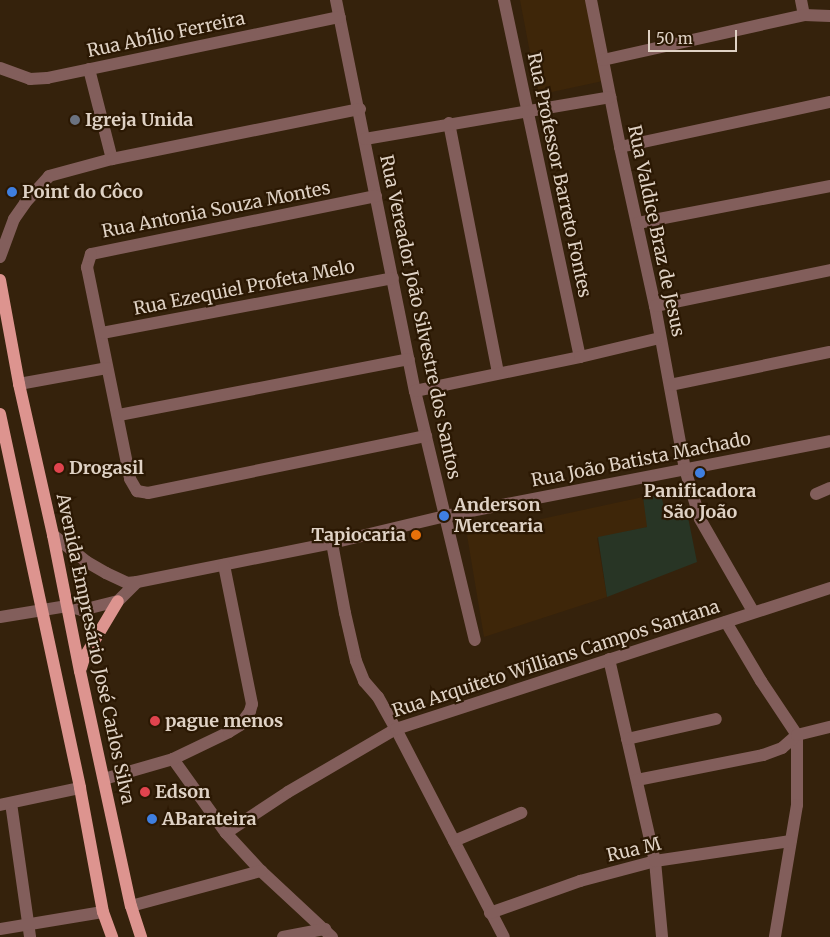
<!DOCTYPE html>
<html>
<head>
<meta charset="utf-8">
<style>
  body { margin:0 }
  #map { position:relative; width:830px; height:937px; overflow:hidden; background:#35220c; font-family:Merriweather,serif }
  div>[style] { position:absolute }
  [style*='--x'] { left:calc(var(--x)*1px); top:calc(var(--y)*1px); width:calc(var(--w)*1px); rotate:calc(var(--a)*1deg) }
  .built>* { inset:0; background:#3e2609 }
  .green>* { inset:0; background:#283525 }
  .minor>* { height:12px; margin:-6px; padding:0 6px; transform-origin:6px; border-radius:6px; background:#825e5b }
  .major>* { height:12px; margin:-6px; padding:0 6px; transform-origin:6px; border-radius:6px; background:#dd948f }
  .dots>* { width:14px; height:14px; translate:-50% -50%; box-sizing:border-box; border:2px solid #2b1803; border-radius:50% }
  span { translate:-50% -50%; white-space:nowrap; text-align:center; line-height:1.15; -webkit-text-stroke:4.5px #2b1803; paint-order:stroke }
  .street-label { font-size:18px; color:#dfd2c5 }
  .poi-label { font-size:18px; color:#dfd2c5; font-weight:700 }
  .left { translate:0 -50%; text-align:left }
  .right { translate:-100% -50%; text-align:right }
  .scale { position:absolute; left:648px; top:30px; width:89px; height:22px; box-sizing:border-box; border:2px solid #dfd2c5; border-top:0; padding-left:6px; font-size:15px; line-height:18px; white-space:nowrap; color:#dfd2c5; -webkit-text-stroke:4px #2b1803; paint-order:stroke }
</style>
</head>
<body>
<div id="map">
  <div class="built">
    <div style="clip-path:polygon(520px 0,586px 0,603px 81px,538px 95px)"></div>
    <div style="clip-path:polygon(643px 497px,648px 527px,597px 538px,607px 597px,484px 637px,467px 535px)"></div>
  </div>
  <div class="green">
    <div style="clip-path:polygon(661px 495px,665px 511px,686px 507px,697px 562px,607px 597px,598px 537px,647px 527px,643px 497px)"></div>
  </div>
  <div class="minor">
    <div style="--x:336;--y:0;--w:399;--a:78.6"></div>
    <div style="--x:415;--y:391;--w:256;--a:76.5"></div>
    <div style="--x:504;--y:0;--w:365;--a:78"></div>
    <div style="--x:591;--y:0;--w:150;--a:78.8"></div>
    <div style="--x:620;--y:147;--w:163;--a:77.6"></div>
    <div style="--x:655;--y:306;--w:166;--a:79.6"></div>
    <div style="--x:685;--y:469;--w:52;--a:73.3"></div>
    <div style="--x:700;--y:519;--w:106;--a:60.1"></div>
    <div style="--x:801;--y:0;--w:15;--a:79"></div>
    <div style="--x:603;--y:60;--w:206;--a:-12.6"></div>
    <div style="--x:804;--y:15;--w:26;--a:2"></div>
    <div style="--x:0;--y:68;--w:32;--a:20"></div>
    <div style="--x:30;--y:79;--w:17;--a:-3"></div>
    <div style="--x:47;--y:78;--w:299;--a:-11.8"></div>
    <div style="--x:89;--y:69;--w:93;--a:75.7"></div>
    <div style="--x:449;--y:123;--w:254;--a:78.9"></div>
    <div style="--x:365;--y:139;--w:249;--a:-9.7"></div>
    <div style="--x:620;--y:147;--w:215;--a:-12.1"></div>
    <div style="--x:376;--y:196;--w:291;--a:168.5"></div>
    <div style="--x:91;--y:254;--w:14;--a:107"></div>
    <div style="--x:87;--y:267;--w:216;--a:78.5"></div>
    <div style="--x:130;--y:479;--w:14;--a:60"></div>
    <div style="--x:137;--y:491;--w:11;--a:10"></div>
    <div style="--x:148;--y:493;--w:284;--a:-11.6"></div>
    <div style="--x:638;--y:223;--w:196;--a:-10.9"></div>
    <div style="--x:0;--y:257;--w:40;--a:-69.8"></div>
    <div style="--x:14;--y:219;--w:19;--a:-55"></div>
    <div style="--x:25;--y:203;--w:36;--a:-48"></div>
    <div style="--x:49;--y:176;--w:65;--a:-15.1"></div>
    <div style="--x:112;--y:159;--w:253;--a:-11.4"></div>
    <div style="--x:655;--y:306;--w:179;--a:-11.6"></div>
    <div style="--x:102;--y:333;--w:296;--a:-10.7"></div>
    <div style="--x:19;--y:384;--w:89;--a:-10.3"></div>
    <div style="--x:670;--y:385;--w:163;--a:-11.7"></div>
    <div style="--x:415;--y:391;--w:168;--a:-11.6"></div>
    <div style="--x:580;--y:357;--w:82;--a:-13.4"></div>
    <div style="--x:119;--y:415;--w:295;--a:-10.9"></div>
    <div style="--x:816;--y:494;--w:15;--a:-23"></div>
    <div style="--x:53;--y:535;--w:43;--a:38.5"></div>
    <div style="--x:87;--y:562;--w:22;--a:30"></div>
    <div style="--x:106;--y:573;--w:23;--a:25"></div>
    <div style="--x:127;--y:583;--w:10;--a:-6"></div>
    <div style="--x:137;--y:582;--w:199;--a:-11.3"></div>
    <div style="--x:332;--y:543;--w:116;--a:-13.4"></div>
    <div style="--x:445;--y:516;--w:392;--a:-11"></div>
    <div style="--x:332;--y:543;--w:71;--a:79.5"></div>
    <div style="--x:345;--y:613;--w:49;--a:77.1"></div>
    <div style="--x:356;--y:661;--w:22;--a:68"></div>
    <div style="--x:364;--y:681;--w:21;--a:49"></div>
    <div style="--x:378;--y:697;--w:37;--a:61"></div>
    <div style="--x:396;--y:729;--w:234;--a:62.6"></div>
    <div style="--x:0;--y:617;--w:68;--a:-9.3"></div>
    <div style="--x:67;--y:606;--w:16;--a:15"></div>
    <div style="--x:82;--y:610;--w:37;--a:-14"></div>
    <div style="--x:118;--y:601;--w:27;--a:-45"></div>
    <div style="--x:726;--y:622;--w:69;--a:59.3"></div>
    <div style="--x:761;--y:681;--w:65;--a:56.3"></div>
    <div style="--x:797;--y:735;--w:70;--a:90"></div>
    <div style="--x:797;--y:805;--w:134;--a:99.5"></div>
    <div style="--x:609;--y:659;--w:207;--a:77.2"></div>
    <div style="--x:655;--y:861;--w:76;--a:84.7"></div>
    <div style="--x:627;--y:739;--w:91;--a:-12.7"></div>
    <div style="--x:173;--y:759;--w:91;--a:54.4"></div>
    <div style="--x:226;--y:833;--w:52;--a:47.4"></div>
    <div style="--x:261;--y:871;--w:97;--a:42.9"></div>
    <div style="--x:104;--y:779;--w:72;--a:-16.2"></div>
    <div style="--x:173;--y:759;--w:62;--a:-25.7"></div>
    <div style="--x:229;--y:732;--w:13;--a:-32"></div>
    <div style="--x:240;--y:725;--w:17;--a:-54"></div>
    <div style="--x:250;--y:711;--w:7;--a:-74"></div>
    <div style="--x:252;--y:704;--w:142;--a:-101.4"></div>
    <div style="--x:637;--y:780;--w:128;--a:-11.2"></div>
    <div style="--x:763;--y:755;--w:20;--a:-20"></div>
    <div style="--x:782;--y:748;--w:20;--a:-41"></div>
    <div style="--x:797;--y:735;--w:34;--a:-14"></div>
    <div style="--x:11;--y:803;--w:135;--a:81.9"></div>
    <div style="--x:0;--y:805;--w:82;--a:-12"></div>
    <div style="--x:226;--y:833;--w:74;--a:-33.5"></div>
    <div style="--x:288;--y:792;--w:125;--a:-30.3"></div>
    <div style="--x:396;--y:729;--w:456;--a:-18"></div>
    <div style="--x:454;--y:841;--w:73;--a:-22.7"></div>
    <div style="--x:131;--y:906;--w:135;--a:-15.1"></div>
    <div style="--x:490;--y:913;--w:96;--a:-19.6"></div>
    <div style="--x:580;--y:881;--w:78;--a:-14.9"></div>
    <div style="--x:655;--y:861;--w:137;--a:-8.4"></div>
    <div style="--x:0;--y:929;--w:104;--a:-9.4"></div>
    <div style="--x:283;--y:937;--w:43;--a:-10.8"></div>
  </div>
  <div class="major">
    <div style="--x:0;--y:280;--w:106;--a:79.6"></div>
    <div style="--x:19;--y:384;--w:155;--a:77.3"></div>
    <div style="--x:53;--y:535;--w:139;--a:78.8"></div>
    <div style="--x:80;--y:671;--w:240;--a:77.8"></div>
    <div style="--x:131;--y:906;--w:33;--a:72"></div>
    <div style="--x:0;--y:414;--w:382;--a:77.9"></div>
    <div style="--x:80;--y:788;--w:126;--a:79.5"></div>
    <div style="--x:103;--y:912;--w:27;--a:70"></div>
    <div style="--x:81;--y:668;--w:10;--a:-73"></div>
    <div style="--x:84;--y:658;--w:66;--a:-59.2"></div>
  </div>
  <div class="dots">
    <div style="left:75px;top:120px;background:#6b7280"></div>
    <div style="left:12px;top:192px;background:#3f7fe0"></div>
    <div style="left:59px;top:468px;background:#e0444e"></div>
    <div style="left:700px;top:473px;background:#3f7fe0"></div>
    <div style="left:444px;top:516px;background:#3f7fe0"></div>
    <div style="left:416px;top:535px;background:#e8710a"></div>
    <div style="left:155px;top:721px;background:#e0444e"></div>
    <div style="left:145px;top:792px;background:#e0444e"></div>
    <div style="left:152px;top:819px;background:#3f7fe0"></div>
  </div>
  <div class="street-label">
    <span style="left:166px;top:35px;rotate:-12deg">Rua Abílio Ferreira</span>
    <span style="left:559px;top:175px;rotate:78deg">Rua Professor Barreto Fontes</span>
    <span style="left:216px;top:210px;rotate:-11deg">Rua Antonia Souza Montes</span>
    <span style="left:656px;top:231px;rotate:78deg">Rua Valdice Braz de Jesus</span>
    <span style="left:244px;top:288px;rotate:-11deg">Rua Ezequiel Profeta Melo</span>
    <span style="left:420px;top:317px;rotate:78deg">Rua Vereador João Silvestre dos Santos</span>
    <span style="left:641px;top:460px;rotate:-11deg">Rua João Batista Machado</span>
    <span style="left:95px;top:649px;rotate:78deg">Avenida Empresário José Carlos Silva</span>
    <span style="left:556px;top:659px;rotate:-18deg">Rua Arquiteto Willians Campos Santana</span>
    <span style="left:634px;top:850px;rotate:-13deg">Rua M</span>
  </div>
  <div class="poi-label">
    <span class="left" style="left:85px;top:120px">Igreja Unida</span>
    <span class="left" style="left:22px;top:192px">Point do Côco</span>
    <span class="left" style="left:69px;top:468px">Drogasil</span>
    <span style="left:700px;top:502px">Panificadora<br>São João</span>
    <span class="left" style="left:454px;top:516px">Anderson<br>Mercearia</span>
    <span class="right" style="left:406px;top:535px">Tapiocaria</span>
    <span class="left" style="left:165px;top:721px">pague menos</span>
    <span class="left" style="left:155px;top:792px">Edson</span>
    <span class="left" style="left:162px;top:819px">ABarateira</span>
  </div>
  <div class="scale">50 m</div>
</div>
</body>
</html>
